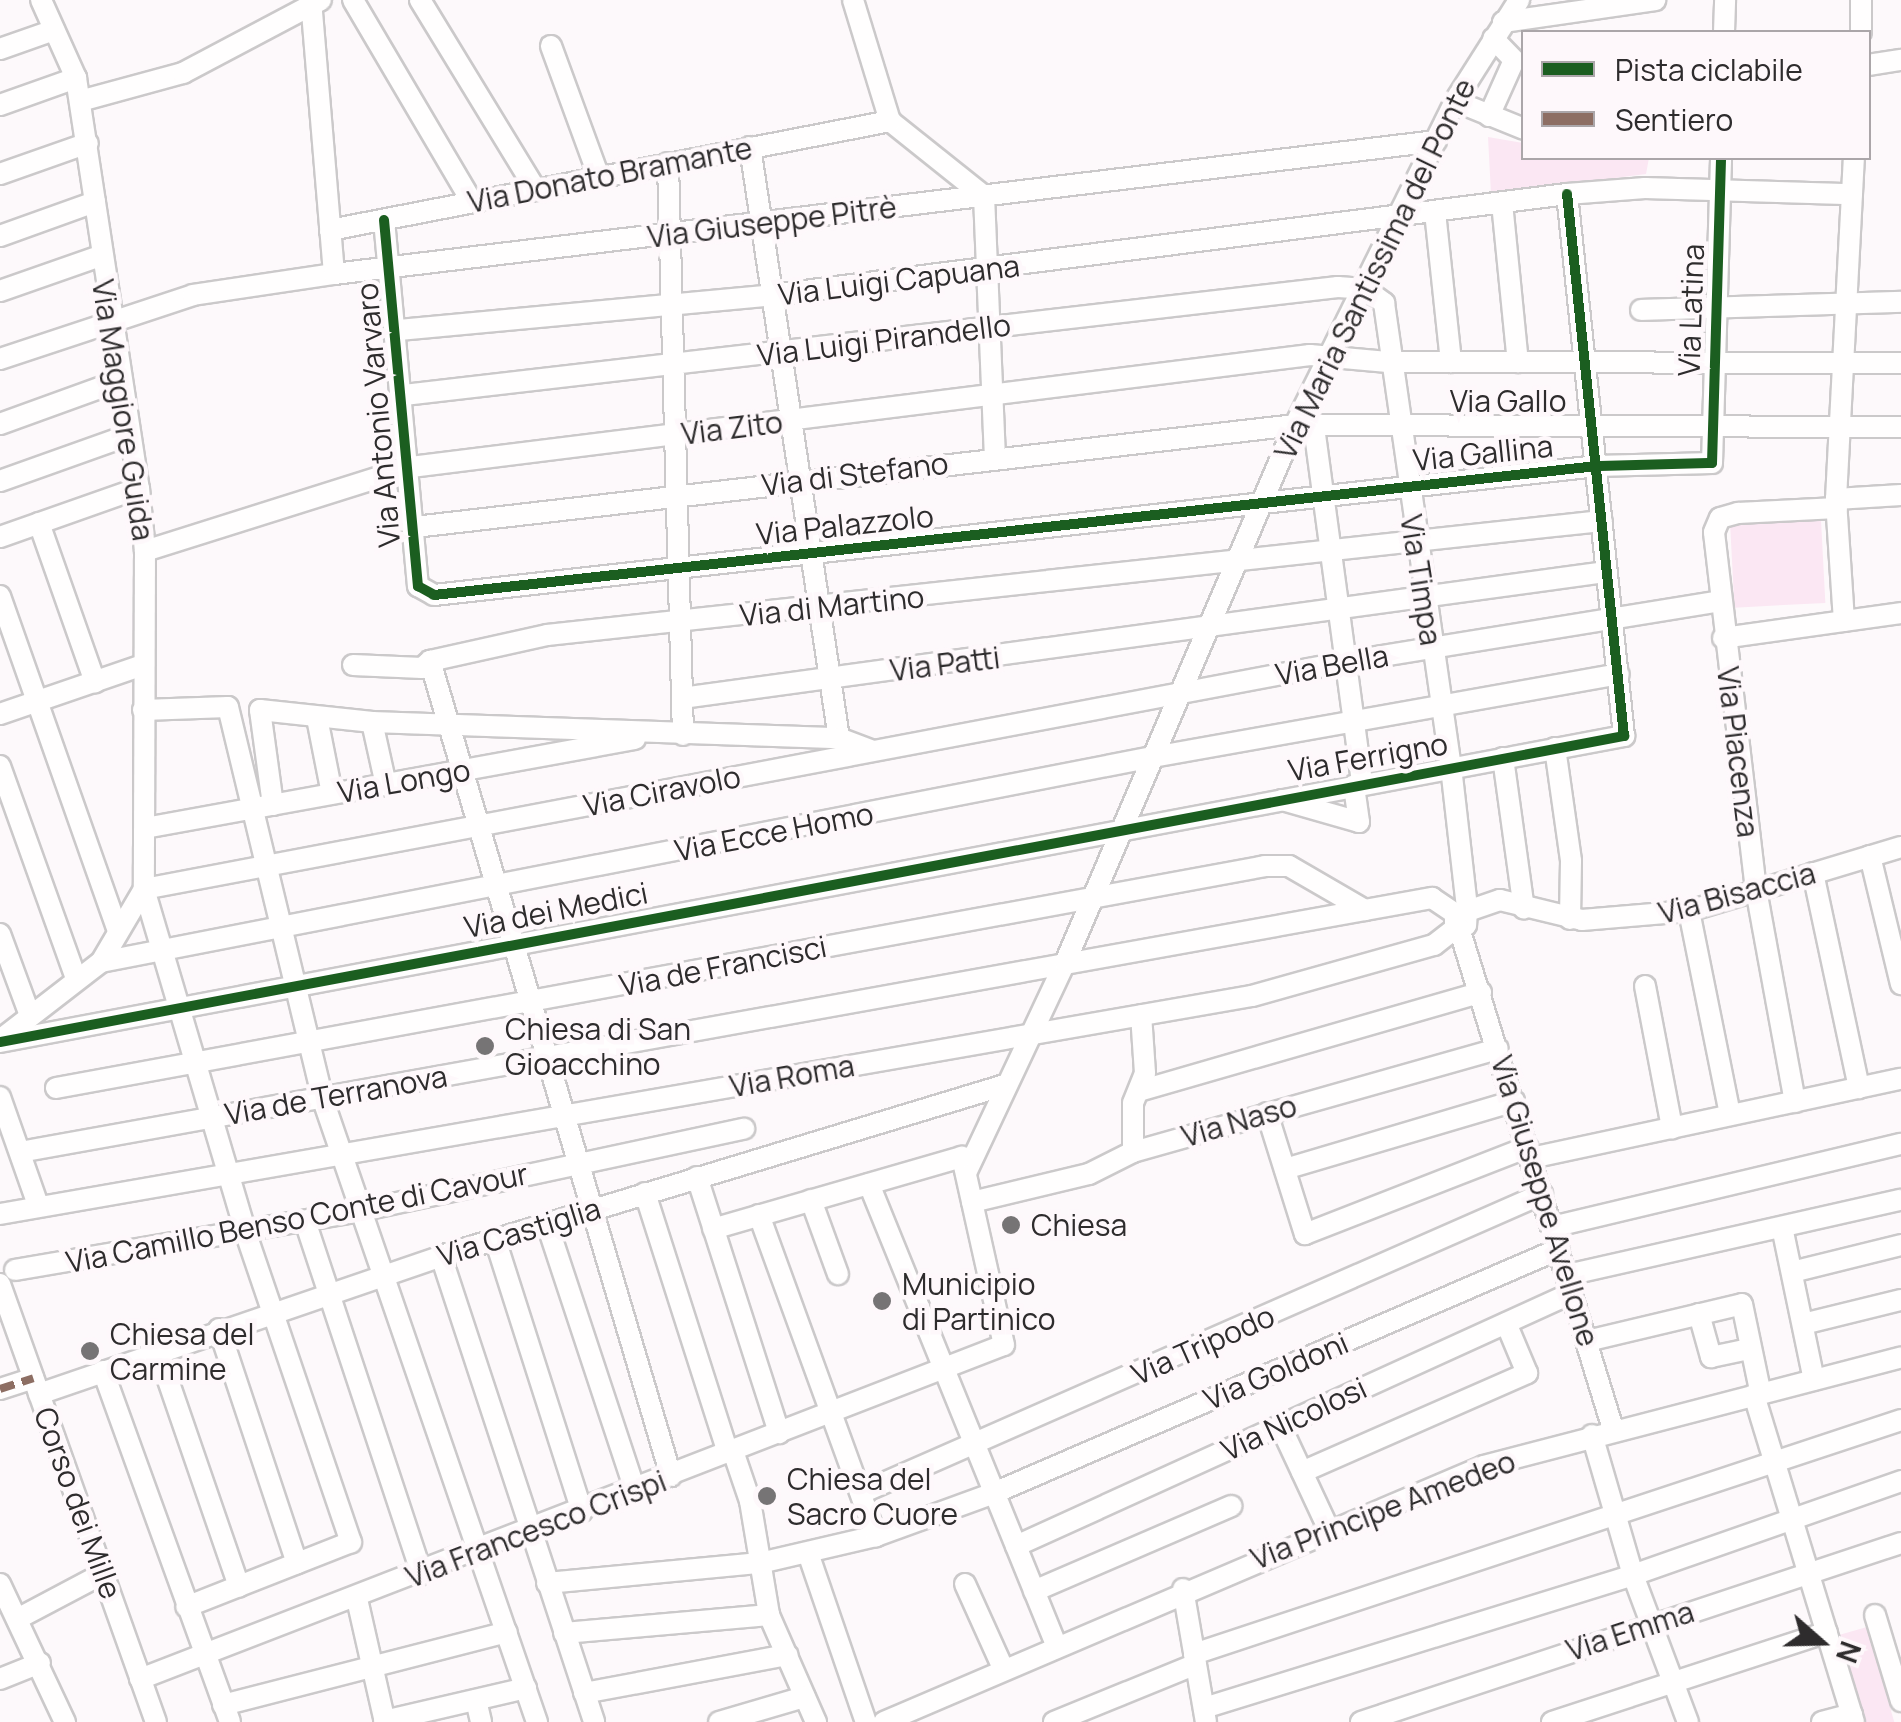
<!DOCTYPE html>
<html>
<head>
<meta charset="utf-8">
<style>
  body { margin:0 }
  #map { position:relative; width:1901px; height:1722px; overflow:hidden; background:#fdf9fb; font-family:Manrope,sans-serif }
  div>[style] { position:absolute }
  [style*='--x'] { left:calc(var(--x)*1px); top:calc(var(--y)*1px); width:calc(var(--w)*1px); rotate:calc(var(--a)*1deg) }
  .green>* { inset:0; background:#fbe7f3; transform-origin:0 0 }
  .roads { filter:drop-shadow(2px 0 #cbc9ca) drop-shadow(-2px 0 #cbc9ca) drop-shadow(0 2px #cbc9ca) drop-shadow(0 -2px #cbc9ca) }
  .minor>* { height:20px; margin:-10px; padding:0 10px; transform-origin:10px; border-radius:10px; background:#fffefe }
  .quiet>* { height:8px; margin-top:-4px; transform-origin:0; background:repeating-linear-gradient(90deg,#8d6e63 0 15px,transparent 0 23px) }
  .cycleway>* { height:10px; margin:-5px; padding:0 5px; transform-origin:5px; border-radius:5px; background:#1b5e20 }
  .dots>* { width:28px; height:28px; translate:-50% -50%; box-sizing:border-box; border:5px solid #fef8fb; border-radius:50% }
  span { translate:-50% -50%; white-space:nowrap; text-align:center; line-height:1.15; -webkit-text-stroke:9px #fef8fb; paint-order:stroke }
  .street-label { font-size:30px; color:#2e2c2d }
  .poi-label { font-size:30px; color:#2e2c2d }
  .left { translate:0 -50%; text-align:left }
  .legend { position:absolute; left:1521px; top:30px; width:350px; height:130px; box-sizing:border-box; background:#fef8fb; border:2px solid #aba6a9; margin:0; padding:12px 18px; list-style:none; font-size:30px; color:#2e2c2d }
  .legend li { display:flex; align-items:center; gap:20px; height:50px }
  .legend b { width:50px; border:2px solid #aba6a9 }
  .north { position:absolute; left:1771px; top:1592px; width:100px; height:100px; -webkit-text-stroke:8px #fef8fb; paint-order:stroke; rotate:110deg; font-size:28px; font-weight:700; line-height:40px; text-align:center; color:#2e2c2d }
  .north::after { content:''; display:block; margin:auto; width:35px; height:45px; background:#2e2c2d; clip-path:polygon(50% 0,100% 100%,50% 72%,0 100%) }
</style>
</head>
<body>
<div id="map">
  <div class="green">
    <div style="clip-path:polygon(1488px 137px,1523px 143px,1524px 158px,1649px 158px,1646px 174px,1491px 194px)"></div>
    <div style="left:1821px;top:520px;width:83px;height:91px;rotate:87deg"></div>
    <div style="left:1867px;top:1627px;width:99px;height:30px;rotate:74deg"></div>
  </div>
  <div class="roads">
    <div class="minor">
      <div style="--x:41;--y:0;--w:85;--a:65.8"></div>
      <div style="--x:76;--y:78;--w:415;--a:81.3"></div>
      <div style="--x:139;--y:488;--w:63;--a:84.6"></div>
      <div style="--x:145;--y:551;--w:338;--a:90.2"></div>
      <div style="--x:144;--y:889;--w:357;--a:73.5"></div>
      <div style="--x:245;--y:1231;--w:329;--a:71.2"></div>
      <div style="--x:351;--y:1542;--w:177;--a:158.5"></div>
      <div style="--x:311;--y:0;--w:275;--a:85.2"></div>
      <div style="--x:353;--y:0;--w:234;--a:59.5"></div>
      <div style="--x:420;--y:0;--w:223;--a:58.6"></div>
      <div style="--x:853;--y:0;--w:127;--a:73"></div>
      <div style="--x:890;--y:121;--w:120;--a:38.6"></div>
      <div style="--x:984;--y:196;--w:261;--a:87.6"></div>
      <div style="--x:1861;--y:0;--w:32;--a:90"></div>
      <div style="--x:1503;--y:22;--w:154;--a:-8.2"></div>
      <div style="--x:1724;--y:32;--w:32;--a:-88"></div>
      <div style="--x:551;--y:46;--w:140;--a:69.9"></div>
      <div style="--x:0;--y:49;--w:57;--a:-19.4"></div>
      <div style="--x:1868;--y:65;--w:33;--a:-9"></div>
      <div style="--x:80;--y:101;--w:107;--a:-15.2"></div>
      <div style="--x:183;--y:73;--w:156;--a:-27.9"></div>
      <div style="--x:1455;--y:101;--w:74;--a:22.1"></div>
      <div style="--x:0;--y:105;--w:81;--a:-19.6"></div>
      <div style="--x:1489;--y:116;--w:61;--a:-65.9"></div>
      <div style="--x:1514;--y:60;--w:30;--a:-134"></div>
      <div style="--x:750;--y:147;--w:598;--a:81.44"></div>
      <div style="--x:668;--y:163;--w:572;--a:88.5"></div>
      <div style="--x:0;--y:174;--w:93;--a:-19.4"></div>
      <div style="--x:1502;--y:203;--w:160;--a:84.3"></div>
      <div style="--x:1435;--y:212;--w:151;--a:83.9"></div>
      <div style="--x:384;--y:220;--w:368;--a:84.7"></div>
      <div style="--x:418;--y:586;--w:18;--a:29"></div>
      <div style="--x:434;--y:595;--w:1169;--a:-6.33"></div>
      <div style="--x:1596;--y:466;--w:116;--a:-1.5"></div>
      <div style="--x:1712;--y:463;--w:305;--a:-88.3"></div>
      <div style="--x:330;--y:230;--w:571;--a:-11.01"></div>
      <div style="--x:0;--y:236;--w:101;--a:-19.7"></div>
      <div style="--x:0;--y:291;--w:106;--a:-19.3"></div>
      <div style="--x:1641;--y:310;--w:260;--a:-1.8"></div>
      <div style="--x:398;--y:330;--w:377;--a:-5.3"></div>
      <div style="--x:773;--y:295;--w:800;--a:-7.25"></div>
      <div style="--x:1567;--y:194;--w:78;--a:-4.4"></div>
      <div style="--x:1645;--y:188;--w:207;--a:1.7"></div>
      <div style="--x:0;--y:359;--w:203;--a:-18.3"></div>
      <div style="--x:193;--y:295;--w:143;--a:-8.5"></div>
      <div style="--x:334;--y:274;--w:1110;--a:-6.88"></div>
      <div style="--x:404;--y:395;--w:940;--a:-6.6"></div>
      <div style="--x:1338;--y:287;--w:27;--a:4"></div>
      <div style="--x:1365;--y:289;--w:24;--a:36"></div>
      <div style="--x:1384;--y:303;--w:469;--a:81.8"></div>
      <div style="--x:1451;--y:767;--w:142;--a:83.5"></div>
      <div style="--x:1467;--y:908;--w:17;--a:93"></div>
      <div style="--x:1466;--y:925;--w:11;--a:175"></div>
      <div style="--x:1455;--y:926;--w:10;--a:-90"></div>
      <div style="--x:1455;--y:916;--w:10;--a:6"></div>
      <div style="--x:0;--y:424;--w:127;--a:-19.9"></div>
      <div style="--x:1314;--y:427;--w:360;--a:82.3"></div>
      <div style="--x:0;--y:481;--w:137;--a:-19.6"></div>
      <div style="--x:1836;--y:499;--w:65;--a:-3.5"></div>
      <div style="--x:39;--y:523;--w:169;--a:70.6"></div>
      <div style="--x:415;--y:527;--w:886;--a:-6.61"></div>
      <div style="--x:1295;--y:425;--w:606;--a:0.19"></div>
      <div style="--x:0;--y:537;--w:147;--a:-19.4"></div>
      <div style="--x:145;--y:551;--w:279;--a:-17.5"></div>
      <div style="--x:411;--y:467;--w:906;--a:-7.1"></div>
      <div style="--x:1310;--y:355;--w:78;--a:5.1"></div>
      <div style="--x:1388;--y:362;--w:513;--a:0.11"></div>
      <div style="--x:0;--y:596;--w:352;--a:70.6"></div>
      <div style="--x:1844;--y:621;--w:122;--a:-93.8"></div>
      <div style="--x:1836;--y:499;--w:341;--a:-87"></div>
      <div style="--x:1723;--y:638;--w:180;--a:-8"></div>
      <div style="--x:430;--y:661;--w:850;--a:73.53"></div>
      <div style="--x:353;--y:665;--w:69;--a:2.5"></div>
      <div style="--x:422;--y:668;--w:11;--a:-41"></div>
      <div style="--x:430;--y:661;--w:120;--a:-12.5"></div>
      <div style="--x:547;--y:635;--w:1061;--a:-6.17"></div>
      <div style="--x:682;--y:698;--w:933;--a:-7.77"></div>
      <div style="--x:143;--y:710;--w:85;--a:-2"></div>
      <div style="--x:228;--y:707;--w:401;--a:76.4"></div>
      <div style="--x:322;--y:1097;--w:661;--a:71.02"></div>
      <div style="--x:0;--y:714;--w:148;--a:-18.9"></div>
      <div style="--x:317;--y:718;--w:77;--a:78.8"></div>
      <div style="--x:372;--y:722;--w:65;--a:77.5"></div>
      <div style="--x:1555;--y:748;--w:114;--a:81.9"></div>
      <div style="--x:1571;--y:861;--w:58;--a:91"></div>
      <div style="--x:1503;--y:758;--w:152;--a:82.1"></div>
      <div style="--x:0;--y:766;--w:225;--a:70.3"></div>
      <div style="--x:1282;--y:800;--w:80;--a:15.9"></div>
      <div style="--x:1359;--y:822;--w:37;--a:-98"></div>
      <div style="--x:273;--y:805;--w:96;--a:-97.8"></div>
      <div style="--x:260;--y:710;--w:113;--a:6.1"></div>
      <div style="--x:372;--y:722;--w:467;--a:2"></div>
      <div style="--x:839;--y:738;--w:34;--a:21"></div>
      <div style="--x:145;--y:828;--w:498;--a:-10.3"></div>
      <div style="--x:1870;--y:856;--w:132;--a:76.4"></div>
      <div style="--x:1813;--y:873;--w:220;--a:77.9"></div>
      <div style="--x:144;--y:889;--w:1222;--a:-10.7"></div>
      <div style="--x:1345;--y:662;--w:381;--a:-9.2"></div>
      <div style="--x:1689;--y:911;--w:208;--a:78.6"></div>
      <div style="--x:1459;--y:914;--w:43;--a:-18.9"></div>
      <div style="--x:1500;--y:900;--w:84;--a:13.7"></div>
      <div style="--x:1582;--y:920;--w:107;--a:-4.8"></div>
      <div style="--x:1689;--y:911;--w:221;--a:-16.8"></div>
      <div style="--x:1459;--y:928;--w:524;--a:72.91"></div>
      <div style="--x:0;--y:934;--w:84;--a:69.8"></div>
      <div style="--x:101;--y:962;--w:1072;--a:-11.03"></div>
      <div style="--x:1153;--y:757;--w:473;--a:-10.1"></div>
      <div style="--x:1645;--y:986;--w:145;--a:79.2"></div>
      <div style="--x:0;--y:1040;--w:128;--a:-37.7"></div>
      <div style="--x:101;--y:962;--w:85;--a:-59.5"></div>
      <div style="--x:0;--y:1042;--w:1653;--a:-10.67"></div>
      <div style="--x:1624;--y:736;--w:545;--a:-96"></div>
      <div style="--x:56;--y:1088;--w:1229;--a:-10.4"></div>
      <div style="--x:1265;--y:866;--w:24;--a:0"></div>
      <div style="--x:1289;--y:866;--w:88;--a:30.1"></div>
      <div style="--x:1139;--y:1091;--w:356;--a:-16.1"></div>
      <div style="--x:0;--y:1097;--w:114;--a:70.6"></div>
      <div style="--x:1795;--y:1102;--w:216;--a:-100.4"></div>
      <div style="--x:1756;--y:890;--w:360;--a:-96.7"></div>
      <div style="--x:1714;--y:532;--w:15;--a:-67"></div>
      <div style="--x:1720;--y:518;--w:19;--a:-16"></div>
      <div style="--x:1738;--y:513;--w:99;--a:-2.9"></div>
      <div style="--x:1267;--y:1113;--w:127;--a:72.6"></div>
      <div style="--x:1305;--y:1234;--w:239;--a:-21.3"></div>
      <div style="--x:20;--y:1152;--w:1435;--a:-10.2"></div>
      <div style="--x:1432;--y:898;--w:30;--a:34"></div>
      <div style="--x:1133;--y:1152;--w:49;--a:-90"></div>
      <div style="--x:1133;--y:1103;--w:32;--a:-68"></div>
      <div style="--x:1145;--y:1073;--w:58;--a:-93.9"></div>
      <div style="--x:1531;--y:1158;--w:378;--a:-12.1"></div>
      <div style="--x:1285;--y:1169;--w:239;--a:-16.5"></div>
      <div style="--x:966;--y:1173;--w:232;--a:-64.8"></div>
      <div style="--x:1065;--y:963;--w:585;--a:-66.85"></div>
      <div style="--x:1295;--y:425;--w:361;--a:-63.7"></div>
      <div style="--x:1455;--y:101;--w:120;--a:-57.6"></div>
      <div style="--x:697;--y:1177;--w:269;--a:72.2"></div>
      <div style="--x:869;--y:1184;--w:497;--a:67.9"></div>
      <div style="--x:645;--y:1193;--w:273;--a:72.3"></div>
      <div style="--x:811;--y:1200;--w:79;--a:70"></div>
      <div style="--x:972;--y:1202;--w:120;--a:-13.5"></div>
      <div style="--x:1089;--y:1174;--w:49;--a:-26.6"></div>
      <div style="--x:1133;--y:1152;--w:379;--a:-15.8"></div>
      <div style="--x:0;--y:1214;--w:1271;--a:-9.88"></div>
      <div style="--x:1252;--y:996;--w:189;--a:-15.7"></div>
      <div style="--x:1434;--y:945;--w:29;--a:-38"></div>
      <div style="--x:759;--y:1215;--w:342;--a:70"></div>
      <div style="--x:305;--y:1221;--w:372;--a:71.7"></div>
      <div style="--x:547;--y:1224;--w:280;--a:71.7"></div>
      <div style="--x:1552;--y:1227;--w:359;--a:-13.4"></div>
      <div style="--x:1782;--y:1227;--w:156;--a:78.2"></div>
      <div style="--x:495;--y:1239;--w:286;--a:72.3"></div>
      <div style="--x:441;--y:1256;--w:490;--a:71.8"></div>
      <div style="--x:15;--y:1270;--w:350;--a:-9.7"></div>
      <div style="--x:360;--y:1211;--w:393;--a:-12.1"></div>
      <div style="--x:1792;--y:1272;--w:112;--a:-13.9"></div>
      <div style="--x:1567;--y:1275;--w:342;--a:-12.7"></div>
      <div style="--x:0;--y:1284;--w:465;--a:70.4"></div>
      <div style="--x:1699;--y:1314;--w:45;--a:74.4"></div>
      <div style="--x:1711;--y:1357;--w:40;--a:-12"></div>
      <div style="--x:1803;--y:1324;--w:101;--a:-13.8"></div>
      <div style="--x:219;--y:1329;--w:247;--a:71.6"></div>
      <div style="--x:1587;--y:1341;--w:159;--a:-13.4"></div>
      <div style="--x:1742;--y:1304;--w:88;--a:78.2"></div>
      <div style="--x:158;--y:1351;--w:249;--a:71"></div>
      <div style="--x:103;--y:1371;--w:373;--a:70.1"></div>
      <div style="--x:0;--y:1389;--w:35;--a:-18"></div>
      <div style="--x:39;--y:1394;--w:425;--a:-18.9"></div>
      <div style="--x:441;--y:1256;--w:589;--a:-16.87"></div>
      <div style="--x:1754;--y:1395;--w:342;--a:73"></div>
      <div style="--x:1280;--y:1425;--w:114;--a:65"></div>
      <div style="--x:1592;--y:1435;--w:146;--a:73.7"></div>
      <div style="--x:1633;--y:1575;--w:157;--a:69.5"></div>
      <div style="--x:733;--y:1451;--w:53;--a:71.2"></div>
      <div style="--x:750;--y:1501;--w:116;--a:80.5"></div>
      <div style="--x:769;--y:1615;--w:117;--a:66.3"></div>
      <div style="--x:1302;--y:1472;--w:246;--a:-23.7"></div>
      <div style="--x:1527;--y:1373;--w:54;--a:-112.8"></div>
      <div style="--x:861;--y:1493;--w:744;--a:-23.7"></div>
      <div style="--x:1016;--y:1546;--w:611;--a:-24.47"></div>
      <div style="--x:808;--y:1553;--w:179;--a:71.1"></div>
      <div style="--x:547;--y:1583;--w:214;--a:-5.4"></div>
      <div style="--x:760;--y:1563;--w:119;--a:-13.1"></div>
      <div style="--x:876;--y:1536;--w:126;--a:-20"></div>
      <div style="--x:994;--y:1493;--w:615;--a:-23.36"></div>
      <div style="--x:0;--y:1584;--w:153;--a:64.8"></div>
      <div style="--x:965;--y:1584;--w:92;--a:65.7"></div>
      <div style="--x:1183;--y:1589;--w:135;--a:80.2"></div>
      <div style="--x:1034;--y:1591;--w:215;--a:-23.3"></div>
      <div style="--x:357;--y:1599;--w:126;--a:77.2"></div>
      <div style="--x:1875;--y:1615;--w:90;--a:73.2"></div>
      <div style="--x:19;--y:1618;--w:96;--a:-27.9"></div>
      <div style="--x:564;--y:1633;--w:206;--a:-5"></div>
      <div style="--x:1194;--y:1654;--w:745;--a:-18.31"></div>
      <div style="--x:0;--y:1679;--w:43;--a:-21.8"></div>
      <div style="--x:140;--y:1679;--w:926;--a:-21.14"></div>
      <div style="--x:1004;--y:1345;--w:193;--a:-102.6"></div>
      <div style="--x:962;--y:1157;--w:259;--a:163.9"></div>
      <div style="--x:584;--y:1693;--w:207;--a:-10.6"></div>
      <div style="--x:476;--y:1700;--w:23;--a:77"></div>
      <div style="--x:223;--y:1705;--w:293;--a:-14.4"></div>
      <div style="--x:1204;--y:1708;--w:449;--a:-17.2"></div>
      <div style="--x:1633;--y:1575;--w:284;--a:-19.3"></div>
      <div style="--x:384;--y:1721;--w:146;--a:-13.1"></div>
      <div style="--x:719;--y:1722;--w:89;--a:-16.4"></div>
      <div style="--x:884;--y:1722;--w:652;--a:-23.11"></div>
      <div style="--x:1484;--y:1466;--w:431;--a:-14.6"></div>
      <div style="--x:1054;--y:1722;--w:153;--a:-22.2"></div>
      <div style="--x:1361;--y:1722;--w:569;--a:-18.34"></div>
      <div style="--x:1552;--y:1722;--w:289;--a:-18.1"></div>
      <div style="--x:1822;--y:1722;--w:31;--a:-15"></div>
    </div>
  </div>
  <div class="quiet">
    <div style="--x:0;--y:1389;--w:35;--a:-18"></div>
  </div>
  <div class="cycleway">
    <div style="--x:384;--y:220;--w:368;--a:84.7"></div>
    <div style="--x:418;--y:586;--w:18;--a:29"></div>
    <div style="--x:434;--y:595;--w:1169;--a:-6.33"></div>
    <div style="--x:1596;--y:466;--w:116;--a:-1.5"></div>
    <div style="--x:1712;--y:463;--w:305;--a:-88.3"></div>
    <div style="--x:0;--y:1042;--w:1653;--a:-10.67"></div>
    <div style="--x:1624;--y:736;--w:545;--a:-96"></div>
  </div>
  <div class="dots">
    <div style="left:485px;top:1046px;background:#767475"></div>
    <div style="left:1011px;top:1225px;background:#767475"></div>
    <div style="left:882px;top:1301px;background:#767475"></div>
    <div style="left:90px;top:1351px;background:#767475"></div>
    <div style="left:767px;top:1496px;background:#767475"></div>
  </div>
  <div class="street-label">
    <span style="left:610px;top:175px;rotate:-11deg">Via Donato Bramante</span>
    <span style="left:772px;top:222px;rotate:-7deg">Via Giuseppe Pitrè</span>
    <span style="left:1375px;top:269px;rotate:-64deg">Via Maria Santissima del Ponte</span>
    <span style="left:899px;top:280px;rotate:-7deg">Via Luigi Capuana</span>
    <span style="left:1691px;top:310px;rotate:-88deg">Via Latina</span>
    <span style="left:884px;top:340px;rotate:-7deg">Via Luigi Pirandello</span>
    <span style="left:1508px;top:401px">Via Gallo</span>
    <span style="left:123px;top:410px;rotate:81deg">Via Maggiore Guida</span>
    <span style="left:378px;top:415px;rotate:-95deg">Via Antonio Varvaro</span>
    <span style="left:732px;top:428px;rotate:-7deg">Via Zito</span>
    <span style="left:1483px;top:453px;rotate:-6deg">Via Gallina</span>
    <span style="left:855px;top:474px;rotate:-7deg">Via di Stefano</span>
    <span style="left:845px;top:525px;rotate:-6deg">Via Palazzolo</span>
    <span style="left:1421px;top:580px;rotate:81deg">Via Timpa</span>
    <span style="left:832px;top:606px;rotate:-6deg">Via di Martino</span>
    <span style="left:945px;top:664px;rotate:-7deg">Via Patti</span>
    <span style="left:1332px;top:665px;rotate:-10deg">Via Bella</span>
    <span style="left:1738px;top:752px;rotate:83deg">Via Piacenza</span>
    <span style="left:1368px;top:757px;rotate:-10deg">Via Ferrigno</span>
    <span style="left:404px;top:781px;rotate:-10deg">Via Longo</span>
    <span style="left:662px;top:791px;rotate:-11deg">Via Ciravolo</span>
    <span style="left:774px;top:832px;rotate:-11deg">Via Ecce Homo</span>
    <span style="left:1737px;top:893px;rotate:-15deg">Via Bisaccia</span>
    <span style="left:556px;top:910px;rotate:-11deg">Via dei Medici</span>
    <span style="left:723px;top:966px;rotate:-11deg">Via de Francisci</span>
    <span style="left:792px;top:1076px;rotate:-10deg">Via Roma</span>
    <span style="left:336px;top:1095px;rotate:-10deg">Via de Terranova</span>
    <span style="left:1239px;top:1121px;rotate:-16deg">Via Naso</span>
    <span style="left:1545px;top:1201px;rotate:73deg">Via Giuseppe Avellone</span>
    <span style="left:297px;top:1218px;rotate:-11deg">Via Camillo Benso Conte di Cavour</span>
    <span style="left:519px;top:1232px;rotate:-17deg">Via Castiglia</span>
    <span style="left:1203px;top:1345px;rotate:-24deg">Via Tripodo</span>
    <span style="left:1276px;top:1371px;rotate:-23deg">Via Goldoni</span>
    <span style="left:1294px;top:1419px;rotate:-25deg">Via Nicolosi</span>
    <span style="left:78px;top:1503px;rotate:70deg">Corso dei Mille</span>
    <span style="left:1383px;top:1510px;rotate:-21deg">Via Principe Amedeo</span>
    <span style="left:536px;top:1529px;rotate:-21deg">Via Francesco Crispi</span>
    <span style="left:1630px;top:1631px;rotate:-18deg">Via Emma</span>
  </div>
  <div class="poi-label">
    <span class="left" style="left:505px;top:1046px">Chiesa di San<br>Gioacchino</span>
    <span class="left" style="left:1031px;top:1225px">Chiesa</span>
    <span class="left" style="left:902px;top:1301px">Municipio<br>di Partinico</span>
    <span class="left" style="left:110px;top:1351px">Chiesa del<br>Carmine</span>
    <span class="left" style="left:787px;top:1496px">Chiesa del<br>Sacro Cuore</span>
  </div>
  <ul class="legend">
  <li><b style="height:12px;background:#1b5e20"></b>Pista ciclabile</li>
  <li><b style="height:12px;background:#8d6e63"></b>Sentiero</li>
  </ul>
  <div class="north">N</div>
</div>
</body>
</html>
